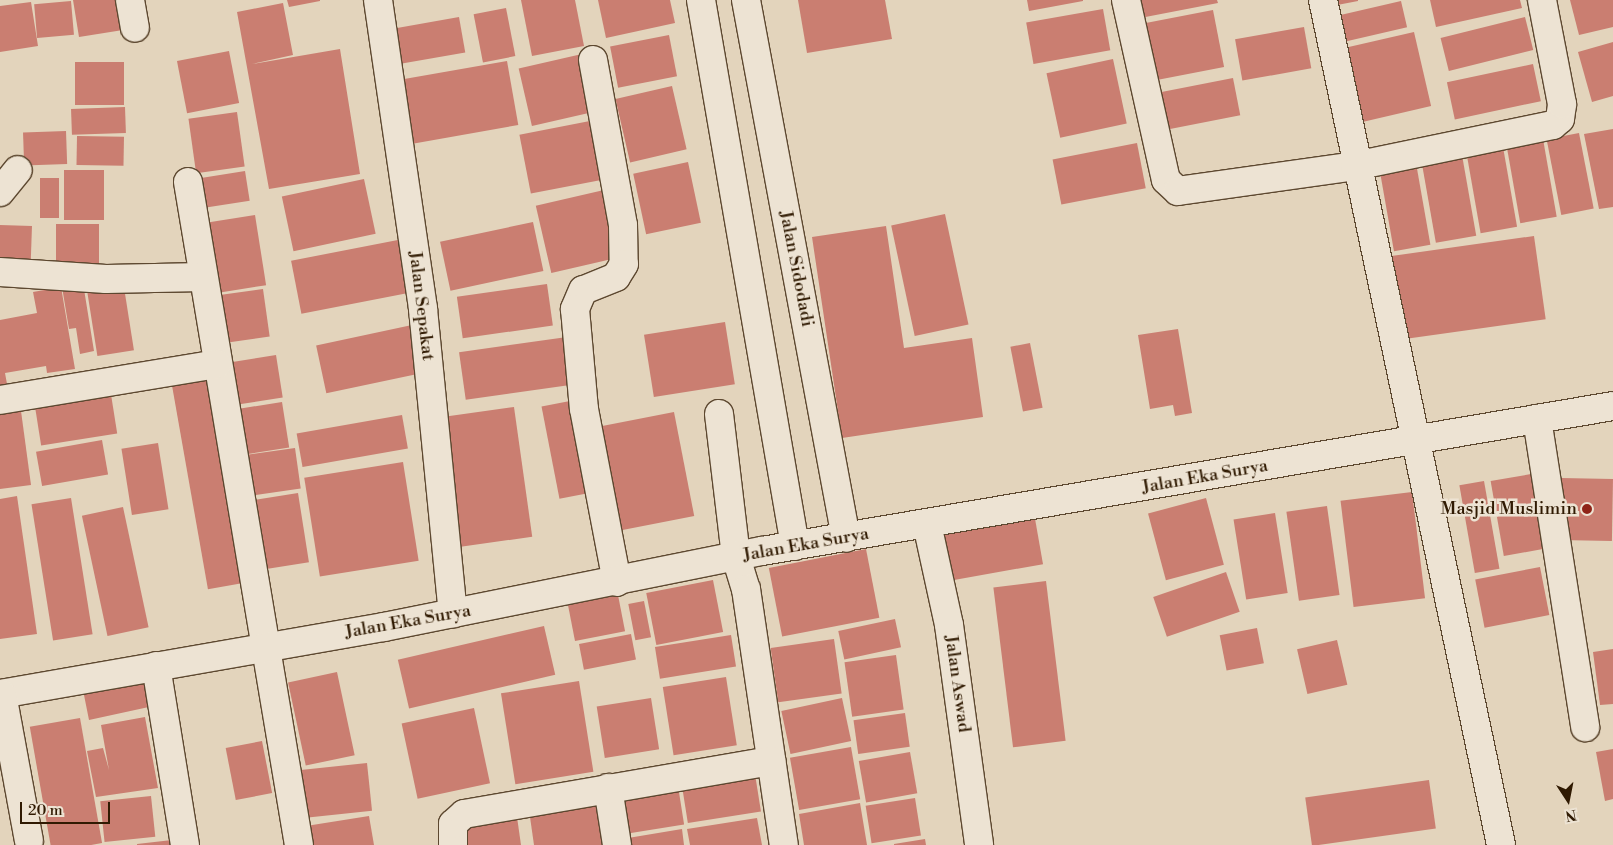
<!DOCTYPE html>
<html>
<head>
<meta charset="utf-8">
<style>
  body { margin:0 }
  #map { position:relative; width:1613px; height:845px; overflow:hidden; background:#e3d4bc; font-family:"Libre Bodoni",serif }
  div>[style] { position:absolute }
  [style*='--x'] { left:calc(var(--x)*1px); top:calc(var(--y)*1px); width:calc(var(--w)*1px); rotate:calc(var(--a)*1deg) }
  .building>* { inset:0; background:#ca7e71; transform-origin:0 0 }
  .roads { filter:drop-shadow(1px 0 #5d4830) drop-shadow(-1px 0 #5d4830) drop-shadow(0 1px #5d4830) drop-shadow(0 -1px #5d4830) }
  .minor>* { height:28px; margin:-14px; padding:0 14px; transform-origin:14px; border-radius:14px; background:#ede3d3 }
  .dots>* { width:14px; height:14px; translate:-50% -50%; box-sizing:border-box; border:2px solid #ede3d3; border-radius:50% }
  span { translate:-50% -50%; white-space:nowrap; text-align:center; line-height:1.15; -webkit-text-stroke:5px #ede3d3; paint-order:stroke }
  .street-label { font-size:18px; color:#301a02 }
  .poi-label { font-size:18px; color:#301a02 }
  .right { translate:-100% -50%; text-align:right }
  .north { position:absolute; left:1543px; top:775px; width:50px; height:50px; -webkit-text-stroke:4px #ede3d3; paint-order:stroke; rotate:169deg; font-size:14px; font-weight:700; line-height:20px; text-align:center; color:#301a02 }
  .north::after { content:''; display:block; margin:auto; width:18px; height:22px; background:#301a02; clip-path:polygon(50% 0,100% 100%,50% 72%,0 100%) }
  .scale { position:absolute; left:20px; top:802px; width:90px; height:22px; box-sizing:border-box; border:2px solid #301a02; border-top:0; padding-left:6px; font-size:15px; line-height:18px; white-space:nowrap; color:#301a02; -webkit-text-stroke:4px #ede3d3; paint-order:stroke }
</style>
</head>
<body>
<div id="map">
  <div class="building">
    <div style="clip-path:polygon(73px 0,119px 0,123px 30px,79px 37px)"></div>
    <div style="clip-path:polygon(287px 0,320px 0,320px 1px,289px 7px)"></div>
    <div style="clip-path:polygon(521px 0,575px 0,584px 46px,532px 56px)"></div>
    <div style="clip-path:polygon(598px 0,670px 0,675px 23px,606px 38px)"></div>
    <div style="clip-path:polygon(798px 0,885px 0,892px 39px,807px 53px)"></div>
    <div style="clip-path:polygon(1027px 0,1083px 0,1083px 1px,1029px 11px)"></div>
    <div style="clip-path:polygon(1131px 0,1217px 0,1218px 3px,1135px 19px)"></div>
    <div style="clip-path:polygon(1331px 0,1358px 0,1358px 1px,1332px 6px)"></div>
    <div style="clip-path:polygon(1430px 0,1520px 0,1522px 8px,1436px 27px)"></div>
    <div style="clip-path:polygon(1570px 0,1613px 0,1613px 27px,1579px 35px)"></div>
    <div style="left:71px;top:1px;width:34px;height:37px;rotate:85deg"></div>
    <div style="left:1401px;top:1px;width:27px;height:72px;rotate:77deg"></div>
    <div style="clip-path:polygon(31px 2px,38px 46px,0 52px,0 6px)"></div>
    <div style="clip-path:polygon(283px 3px,293px 55px,252px 64px,340px 49px,360px 174px,269px 189px,237px 12px)"></div>
    <div style="left:506px;top:8px;width:49px;height:33px;rotate:79deg"></div>
    <div style="left:1103px;top:9px;width:42px;height:78px;rotate:80deg"></div>
    <div style="left:1213px;top:10px;width:58px;height:75px;rotate:79deg"></div>
    <div style="left:459px;top:17px;width:36px;height:70px;rotate:80deg"></div>
    <div style="left:1525px;top:17px;width:34px;height:87px;rotate:76deg"></div>
    <div style="left:1304px;top:27px;width:42px;height:70px;rotate:80deg"></div>
    <div style="left:1414px;top:32px;width:76px;height:76px;rotate:77deg"></div>
    <div style="left:669px;top:35px;width:42px;height:60px;rotate:79deg"></div>
    <div style="clip-path:polygon(1613px 42px,1613px 96px,1592px 102px,1578px 52px)"></div>
    <div style="left:229px;top:51px;width:53px;height:53px;rotate:79deg"></div>
    <div style="left:582px;top:54px;width:59px;height:65px;rotate:77deg"></div>
    <div style="left:1113px;top:59px;width:66px;height:68px;rotate:78deg"></div>
    <div style="left:507px;top:61px;width:65px;height:113px;rotate:80deg"></div>
    <div style="left:75px;top:62px;width:49px;height:43px"></div>
    <div style="left:1533px;top:64px;width:38px;height:88px;rotate:78deg"></div>
    <div style="left:1233px;top:78px;width:38px;height:78px;rotate:79deg"></div>
    <div style="left:672px;top:86px;width:65px;height:58px;rotate:77deg"></div>
    <div style="left:125px;top:107px;width:26px;height:54px;rotate:88deg"></div>
    <div style="left:237px;top:112px;width:55px;height:49px;rotate:82deg"></div>
    <div style="left:595px;top:120px;width:60px;height:77px;rotate:79deg"></div>
    <div style="clip-path:polygon(1613px 129px,1613px 207px,1599px 209px,1584px 134px)"></div>
    <div style="left:66px;top:131px;width:33px;height:43px;rotate:88deg"></div>
    <div style="left:1579px;top:133px;width:77px;height:33px;rotate:79deg"></div>
    <div style="left:77px;top:136px;width:47px;height:29px;rotate:1deg"></div>
    <div style="left:1543px;top:139px;width:79px;height:37px;rotate:80deg"></div>
    <div style="left:1137px;top:143px;width:46px;height:86px;rotate:79deg"></div>
    <div style="left:1503px;top:147px;width:81px;height:37px;rotate:80deg"></div>
    <div style="left:1462px;top:155px;width:82px;height:41px;rotate:80deg"></div>
    <div style="left:688px;top:162px;width:62px;height:56px;rotate:78deg"></div>
    <div style="left:1416px;top:163px;width:83px;height:37px;rotate:80deg"></div>
    <div style="left:64px;top:170px;width:40px;height:50px"></div>
    <div style="left:245px;top:171px;width:30px;height:54px;rotate:81deg"></div>
    <div style="left:40px;top:178px;width:19px;height:40px"></div>
    <div style="left:364px;top:179px;width:56px;height:84px;rotate:78deg"></div>
    <div style="left:604px;top:190px;width:69px;height:70px;rotate:77deg"></div>
    <div style="left:945px;top:214px;width:113px;height:55px;rotate:78deg"></div>
    <div style="left:255px;top:215px;width:71px;height:56px;rotate:81deg"></div>
    <div style="left:533px;top:222px;width:50px;height:95px;rotate:78deg"></div>
    <div style="left:56px;top:224px;width:43px;height:43px"></div>
    <div style="left:0;top:225px;width:32px;height:41px;rotate:2deg"></div>
    <div style="clip-path:polygon(886px 226px,904px 348px,972px 338px,983px 417px,842px 438px,812px 237px)"></div>
    <div style="left:1534px;top:236px;width:84px;height:146px;rotate:82deg"></div>
    <div style="left:403px;top:239px;width:54px;height:114px;rotate:79deg"></div>
    <div style="left:123px;top:281px;width:70px;height:37px;rotate:81deg"></div>
    <div style="clip-path:polygon(83px 283px,94px 351px,80px 354px,76px 328px,69px 329px,62px 287px)"></div>
    <div style="left:547px;top:284px;width:42px;height:91px;rotate:82deg"></div>
    <div style="clip-path:polygon(61px 287px,75px 369px,47px 373px,46px 366px,5px 373px,7px 384px,0 386px,0 320px,37px 313px,33px 292px)"></div>
    <div style="left:263px;top:289px;width:48px;height:51px;rotate:82deg"></div>
    <div style="left:725px;top:322px;width:63px;height:82px;rotate:81deg"></div>
    <div style="left:412px;top:325px;width:49px;height:98px;rotate:78deg"></div>
    <div style="clip-path:polygon(1178px 329px,1192px 413px,1175px 416px,1173px 405px,1150px 409px,1138px 335px)"></div>
    <div style="left:567px;top:337px;width:48px;height:109px;rotate:82deg"></div>
    <div style="left:1030px;top:343px;width:66px;height:20px;rotate:79deg"></div>
    <div style="left:276px;top:355px;width:43px;height:52px;rotate:81deg"></div>
    <div style="left:214px;top:376px;width:209px;height:43px;rotate:80deg"></div>
    <div style="left:110px;top:388px;width:46px;height:77px;rotate:81deg"></div>
    <div style="left:570px;top:401px;width:94px;height:29px;rotate:79deg"></div>
    <div style="left:282px;top:402px;width:46px;height:48px;rotate:81deg"></div>
    <div style="left:514px;top:407px;width:131px;height:74px;rotate:82deg"></div>
    <div style="clip-path:polygon(21px 411px,31px 485px,0 489px,0 414px)"></div>
    <div style="left:674px;top:412px;width:106px;height:77px;rotate:79deg"></div>
    <div style="left:402px;top:415px;width:34px;height:107px;rotate:80deg"></div>
    <div style="left:102px;top:440px;width:35px;height:67px;rotate:80deg"></div>
    <div style="left:158px;top:443px;width:67px;height:37px;rotate:81deg"></div>
    <div style="left:295px;top:448px;width:41px;height:54px;rotate:82deg"></div>
    <div style="left:403px;top:462px;width:100px;height:100px;rotate:81deg"></div>
    <div style="left:1531px;top:474px;width:76px;height:41px;rotate:80deg"></div>
    <div style="left:1561px;top:478px;width:52px;height:62px;rotate:1deg"></div>
    <div style="left:1484px;top:481px;width:89px;height:25px;rotate:80deg"></div>
    <div style="left:1412px;top:492px;width:107px;height:72px;rotate:83deg"></div>
    <div style="left:298px;top:493px;width:70px;height:48px;rotate:81deg"></div>
    <div style="clip-path:polygon(17px 496px,37px 634px,0 639px,0 499px)"></div>
    <div style="left:71px;top:498px;width:138px;height:40px;rotate:81deg"></div>
    <div style="left:1206px;top:498px;width:69px;height:60px;rotate:75deg"></div>
    <div style="left:1327px;top:506px;width:90px;height:41px;rotate:82deg"></div>
    <div style="left:123px;top:507px;width:123px;height:42px;rotate:78deg"></div>
    <div style="left:1034px;top:513px;width:52px;height:96px;rotate:80deg"></div>
    <div style="left:1275px;top:513px;width:81px;height:42px;rotate:81deg"></div>
    <div style="left:866px;top:549px;width:70px;height:99px;rotate:79deg"></div>
    <div style="left:1540px;top:567px;width:49px;height:66px;rotate:79deg"></div>
    <div style="left:1226px;top:572px;width:42px;height:77px;rotate:71deg"></div>
    <div style="left:713px;top:580px;width:53px;height:68px;rotate:79deg"></div>
    <div style="left:1046px;top:581px;width:161px;height:53px;rotate:83deg"></div>
    <div style="left:618px;top:595px;width:37px;height:51px;rotate:79deg"></div>
    <div style="left:644px;top:601px;width:37px;height:16px;rotate:79deg"></div>
    <div style="left:895px;top:619px;width:29px;height:58px;rotate:78deg"></div>
    <div style="left:544px;top:626px;width:50px;height:150px;rotate:77deg"></div>
    <div style="left:1257px;top:628px;width:36px;height:38px;rotate:79deg"></div>
    <div style="left:631px;top:634px;width:26px;height:53px;rotate:79deg"></div>
    <div style="left:731px;top:635px;width:32px;height:77px;rotate:81deg"></div>
    <div style="left:834px;top:639px;width:55px;height:64px;rotate:82deg"></div>
    <div style="left:1337px;top:640px;width:46px;height:41px;rotate:77deg"></div>
    <div style="clip-path:polygon(1613px 649px,1613px 704px,1600px 705px,1593px 652px)"></div>
    <div style="left:896px;top:655px;width:55px;height:52px;rotate:82deg"></div>
    <div style="left:337px;top:672px;width:85px;height:50px;rotate:78deg"></div>
    <div style="clip-path:polygon(103px 676px,106px 691px,153px 681px,158px 705px,89px 720px,81px 680px)"></div>
    <div style="left:726px;top:677px;width:69px;height:64px;rotate:81deg"></div>
    <div style="left:579px;top:681px;width:92px;height:79px;rotate:81deg"></div>
    <div style="left:651px;top:698px;width:52px;height:55px;rotate:81deg"></div>
    <div style="left:842px;top:698px;width:44px;height:62px;rotate:78deg"></div>
    <div style="left:474px;top:708px;width:77px;height:74px;rotate:78deg"></div>
    <div style="left:905px;top:713px;width:34px;height:52px;rotate:82deg"></div>
    <div style="clip-path:polygon(145px 717px,158px 788px,96px 797px,87px 751px,103px 748px,109px 770px,101px 725px)"></div>
    <div style="left:80px;top:718px;width:127px;height:51px;rotate:80deg"></div>
    <div style="left:262px;top:741px;width:53px;height:37px;rotate:79deg"></div>
    <div style="left:851px;top:747px;width:53px;height:62px;rotate:80deg"></div>
    <div style="clip-path:polygon(1613px 749px,1613px 799px,1605px 801px,1596px 752px)"></div>
    <div style="left:910px;top:752px;width:42px;height:52px;rotate:80deg"></div>
    <div style="left:367px;top:763px;width:48px;height:69px;rotate:84deg"></div>
    <div style="left:755px;top:774px;width:38px;height:74px;rotate:81deg"></div>
    <div style="left:1429px;top:780px;width:49px;height:125px;rotate:82deg"></div>
    <div style="left:678px;top:786px;width:39px;height:57px;rotate:81deg"></div>
    <div style="left:151px;top:796px;width:41px;height:51px;rotate:84deg"></div>
    <div style="left:915px;top:798px;width:38px;height:50px;rotate:81deg"></div>
    <div style="clip-path:polygon(601px 799px,607px 845px,534px 845px,529px 810px)"></div>
    <div style="clip-path:polygon(860px 803px,867px 845px,804px 845px,799px 814px)"></div>
    <div style="clip-path:polygon(369px 816px,374px 845px,309px 845px,306px 826px)"></div>
    <div style="clip-path:polygon(517px 817px,521px 845px,460px 845px,458px 827px)"></div>
    <div style="clip-path:polygon(757px 818px,762px 845px,690px 845px,687px 829px)"></div>
    <div style="clip-path:polygon(682px 829px,684px 845px,630px 845px,628px 838px)"></div>
    <div style="clip-path:polygon(925px 839px,926px 845px,894px 845px,894px 844px)"></div>
    <div style="clip-path:polygon(172px 840px,172px 845px,137px 845px,137px 844px)"></div>
  </div>
  <div class="roads">
    <div class="minor">
      <div style="--x:130;--y:0;--w:28;--a:80"></div>
      <div style="--x:378;--y:0;--w:312;--a:81.7"></div>
      <div style="--x:423;--y:309;--w:306;--a:84.4"></div>
      <div style="--x:701;--y:0;--w:554;--a:80.23"></div>
      <div style="--x:746;--y:0;--w:547;--a:79.47"></div>
      <div style="--x:1126;--y:0;--w:184;--a:77.5"></div>
      <div style="--x:1166;--y:180;--w:16;--a:43"></div>
      <div style="--x:1178;--y:191;--w:179;--a:-8"></div>
      <div style="--x:1355;--y:166;--w:202;--a:-11.7"></div>
      <div style="--x:1553;--y:125;--w:9;--a:-41"></div>
      <div style="--x:1560;--y:119;--w:15;--a:-82"></div>
      <div style="--x:1562;--y:104;--w:106;--a:-100.9"></div>
      <div style="--x:1323;--y:0;--w:864;--a:78.1"></div>
      <div style="--x:593;--y:60;--w:168;--a:79.7"></div>
      <div style="--x:623;--y:225;--w:39;--a:89"></div>
      <div style="--x:624;--y:264;--w:15;--a:122"></div>
      <div style="--x:616;--y:277;--w:35;--a:158"></div>
      <div style="--x:583;--y:290;--w:21;--a:113"></div>
      <div style="--x:575;--y:309;--w:100;--a:84.9"></div>
      <div style="--x:584;--y:409;--w:176;--a:79.2"></div>
      <div style="--x:188;--y:182;--w:672;--a:80.5"></div>
      <div style="--x:0;--y:192;--w:28;--a:-51"></div>
      <div style="--x:0;--y:272;--w:106;--a:3.8"></div>
      <div style="--x:106;--y:279;--w:97;--a:-1.2"></div>
      <div style="--x:0;--y:400;--w:220;--a:-9.4"></div>
      <div style="--x:719;--y:414;--w:144;--a:83.2"></div>
      <div style="--x:736;--y:557;--w:34;--a:73"></div>
      <div style="--x:746;--y:589;--w:259;--a:81.6"></div>
      <div style="--x:1537;--y:419;--w:312;--a:81.1"></div>
      <div style="--x:927;--y:524;--w:103;--a:77.7"></div>
      <div style="--x:949;--y:625;--w:222;--a:82.2"></div>
      <div style="--x:156;--y:666;--w:181;--a:80.8"></div>
      <div style="--x:0;--y:694;--w:390;--a:-9.9"></div>
      <div style="--x:384;--y:627;--w:386;--a:-11.4"></div>
      <div style="--x:762;--y:551;--w:863;--a:-9.67"></div>
      <div style="--x:2;--y:694;--w:149;--a:79.6"></div>
      <div style="--x:608;--y:788;--w:58;--a:81"></div>
      <div style="--x:453;--y:845;--w:21;--a:-90"></div>
      <div style="--x:453;--y:824;--w:15;--a:-42"></div>
      <div style="--x:464;--y:814;--w:312;--a:-9.8"></div>
    </div>
  </div>
  <div class="dots">
    <div style="left:1587px;top:509px;background:#8f2418"></div>
  </div>
  <div class="street-label">
    <span style="left:796px;top:269px;rotate:79deg">Jalan Sidodadi</span>
    <span style="left:421px;top:306px;rotate:83deg">Jalan Sepakat</span>
    <span style="left:1205px;top:477px;rotate:-10deg">Jalan Eka Surya</span>
    <span style="left:806px;top:545px;rotate:-10deg">Jalan Eka Surya</span>
    <span style="left:408px;top:622px;rotate:-10deg">Jalan Eka Surya</span>
    <span style="left:957px;top:684px;rotate:82deg">Jalan Aswad</span>
  </div>
  <div class="poi-label">
    <span class="right" style="left:1577px;top:509px">Masjid Muslimin</span>
  </div>
  <div class="north">N</div>
  <div class="scale">20 m</div>
</div>
</body>
</html>
